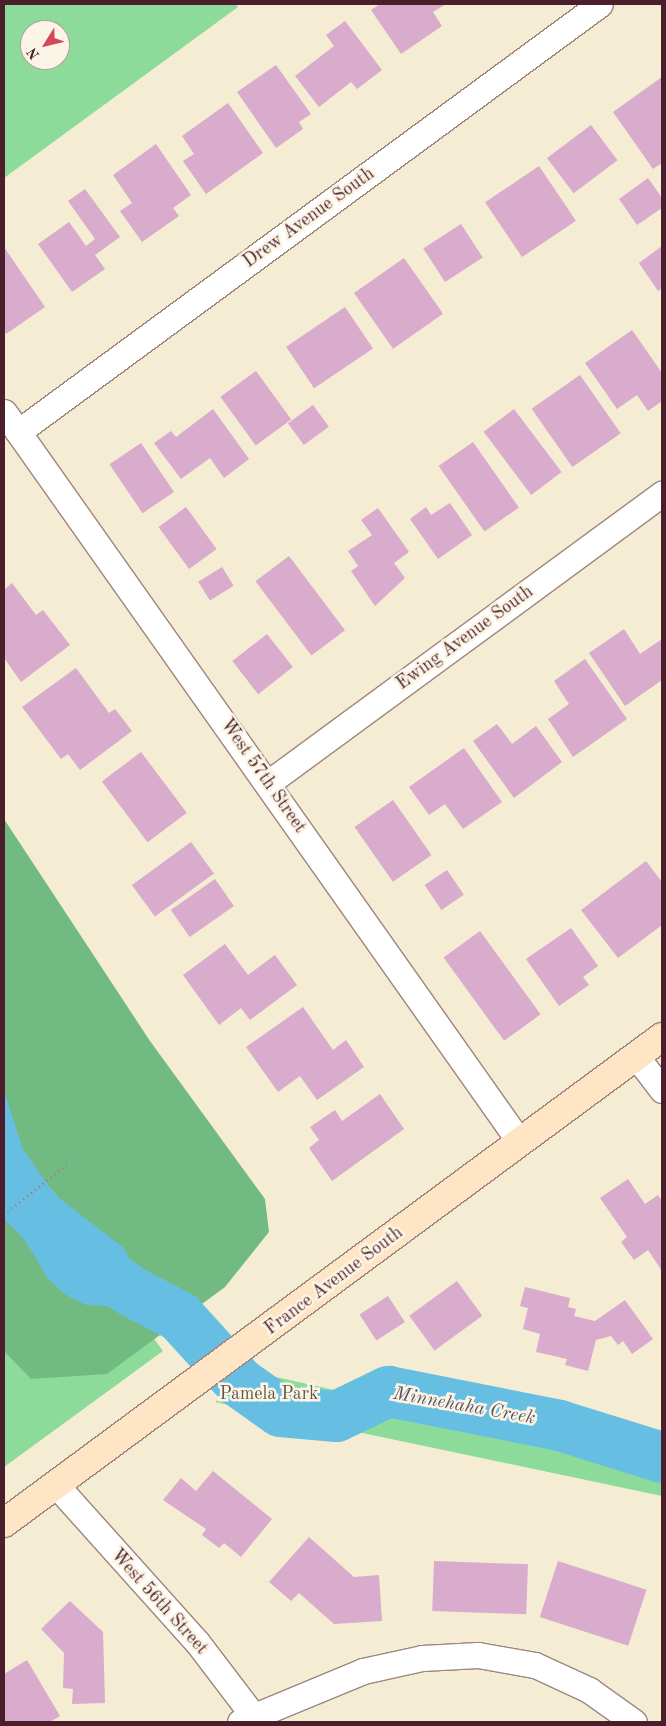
<!DOCTYPE html>
<html>
<head>
<meta charset="utf-8">
<style>
  body { margin:0 }
  #map { position:relative; width:666px; height:1726px; overflow:hidden; background:#f4ecd3; font-family:"Old Standard TT",serif }
  div>[style] { position:absolute }
  [style*='--x'] { left:calc(var(--x)*1px); top:calc(var(--y)*1px); width:calc(var(--w)*1px); rotate:calc(var(--a)*1deg) }
  .green>* { inset:0; background:#8cdb9b }
  .forest>* { inset:0; background:#71bb83 }
  .water>* { inset:0; background:#66bfe3 }
  .river>* { height:51px; margin:-25.5px; padding:0 25.5px; transform-origin:25.5px; border-radius:25.5px; background:#66bfe3 }
  .building>* { inset:0; background:#d9abcc; transform-origin:0 0 }
  .path>* { height:3px; margin-top:-1.5px; transform-origin:0; background:repeating-linear-gradient(90deg,#9f867f 0 1px,transparent 0 5px) }
  .roads { filter:drop-shadow(1px 0 #9f867f) drop-shadow(-1px 0 #9f867f) drop-shadow(0 1px #9f867f) drop-shadow(0 -1px #9f867f) }
  .street>* { height:25px; margin:-12.5px; padding:0 12.5px; transform-origin:12.5px; border-radius:12.5px; background:#fff }
  .secondary>* { height:28px; margin:-14px; padding:0 14px; transform-origin:14px; border-radius:14px; background:#fde5c5 }
  span { translate:-50% -50%; white-space:nowrap; text-align:center; line-height:1.15; -webkit-text-stroke:5px #fcf5e5; paint-order:stroke }
  .street-label { font-size:18px; color:#4a1f2b }
  .park-label { font-size:18px; color:#5e574d }
  .water-label { font-size:19px; color:#54576b; font-style:italic }
  .frame { position:absolute; inset:0; border:5px solid #4a1f2b; pointer-events:none }
  .north { position:absolute; left:20px; top:20px; width:50px; height:50px; box-sizing:border-box; background:#fcf5e5; border:1px solid #b59f9b; border-radius:50%; rotate:234deg; font-size:14px; font-weight:700; line-height:20px; text-align:center; color:#4a1f2b }
  .north::after { content:''; display:block; margin:auto; width:18px; height:22px; background:#d1495b; clip-path:polygon(50% 0,100% 100%,50% 72%,0 100%) }
</style>
</head>
<body>
<div id="map">
  <div class="green">
    <div style="clip-path:polygon(evenodd,4px 4px,236px 4px,238px 7px,4px 178px,4px 4px,30px 30px,60px 30px,60px 60px,30px 60px,30px 30px)"></div>
    <div style="clip-path:polygon(4px 1134px,163px 1351px,4px 1467px)"></div>
    <div style="clip-path:polygon(258px 1373px,662px 1463px,662px 1496px,215px 1402px)"></div>
  </div>
  <div class="forest">
    <div style="clip-path:polygon(4px 819px,150px 1041px,265px 1199px,269px 1232px,225px 1287px,107px 1374px,31px 1379px,4px 1351px)"></div>
  </div>
  <div class="water">
    <div style="clip-path:polygon(4px 1090px,25px 1157px,59px 1198px,124px 1248px,141px 1285px,138px 1307px,86px 1305px,66px 1295px,47px 1278px,27px 1242px,4px 1219px)"></div>
  </div>
  <div class="river">
    <div style="--x:4;--y:1167;--w:85;--a:55"></div>
    <div style="--x:53;--y:1237;--w:97;--a:34.5"></div>
    <div style="--x:133;--y:1292;--w:52;--a:27.6"></div>
    <div style="--x:179;--y:1316;--w:89;--a:47.7"></div>
    <div style="--x:239;--y:1382;--w:50;--a:35.3"></div>
    <div style="--x:280;--y:1411;--w:56;--a:5.1"></div>
    <div style="--x:336;--y:1416;--w:58;--a:-25.7"></div>
    <div style="--x:388;--y:1391;--w:174;--a:11.2"></div>
    <div style="--x:559;--y:1425;--w:108;--a:17.3"></div>
  </div>
  <div class="building">
    <div style="clip-path:polygon(380px 4px,446px 4px,433px 12px,442px 26px,401px 54px,371px 10px)"></div>
    <div style="clip-path:polygon(345px 21px,382px 70px,357px 89px,351px 82px,319px 107px,295px 76px,334px 46px,326px 35px)"></div>
    <div style="clip-path:polygon(276px 65px,311px 114px,299px 122px,303px 129px,276px 148px,237px 92px)"></div>
    <div style="clip-path:polygon(662px 77px,662px 163px,653px 169px,613px 112px)"></div>
    <div style="clip-path:polygon(228px 103px,263px 153px,206px 194px,183px 161px,194px 154px,182px 136px)"></div>
    <div style="left:591px;top:125px;width:44px;height:55px;rotate:53deg"></div>
    <div style="clip-path:polygon(156px 144px,191px 195px,173px 208px,179px 216px,142px 242px,120px 211px,132px 203px,113px 175px)"></div>
    <div style="left:539px;top:166px;width:66px;height:65px;rotate:56deg"></div>
    <div style="clip-path:polygon(648px 178px,662px 198px,662px 208px,637px 225px,619px 199px)"></div>
    <div style="clip-path:polygon(85px 189px,120px 237px,95px 255px,105px 269px,72px 292px,38px 244px,69px 222px,86px 246px,95px 239px,68px 201px)"></div>
    <div style="left:461px;top:224px;width:40px;height:45px;rotate:57deg"></div>
    <div style="clip-path:polygon(662px 246px,662px 288px,658px 291px,639px 263px)"></div>
    <div style="clip-path:polygon(4px 247px,45px 307px,6px 334px,4px 330px)"></div>
    <div style="left:404px;top:258px;width:68px;height:61px;rotate:55deg"></div>
    <div style="left:345px;top:307px;width:50px;height:71px;rotate:56deg"></div>
    <div style="clip-path:polygon(632px 330px,662px 373px,662px 401px,648px 411px,637px 395px,617px 409px,585px 363px)"></div>
    <div style="left:256px;top:371px;width:60px;height:44px;rotate:54deg"></div>
    <div style="left:580px;top:375px;width:71px;height:59px;rotate:55deg"></div>
    <div style="left:313px;top:405px;width:27px;height:31px;rotate:54deg"></div>
    <div style="clip-path:polygon(213px 409px,249px 459px,224px 478px,210px 458px,181px 479px,154px 443px,171px 431px,176px 437px)"></div>
    <div style="left:514px;top:409px;width:79px;height:38px;rotate:53deg"></div>
    <div style="left:473px;top:442px;width:80px;height:42px;rotate:55deg"></div>
    <div style="left:141px;top:443px;width:59px;height:38px;rotate:56deg"></div>
    <div style="clip-path:polygon(450px 503px,472px 535px,438px 559px,410px 519px,426px 507px,431px 515px)"></div>
    <div style="left:186px;top:507px;width:52px;height:34px;rotate:54deg"></div>
    <div style="clip-path:polygon(378px 508px,409px 552px,394px 563px,405px 578px,375px 606px,351px 571px,358px 566px,348px 551px,372px 535px,361px 520px)"></div>
    <div style="left:289px;top:556px;width:93px;height:42px;rotate:53deg"></div>
    <div style="left:222px;top:567px;width:22px;height:28px;rotate:58deg"></div>
    <div style="clip-path:polygon(12px 583px,36px 615px,43px 610px,70px 645px,21px 682px,4px 658px,4px 590px)"></div>
    <div style="clip-path:polygon(624px 629px,640px 654px,662px 639px,662px 680px,625px 706px,589px 653px)"></div>
    <div style="left:267px;top:634px;width:42px;height:44px;rotate:52deg"></div>
    <div style="clip-path:polygon(585px 659px,627px 719px,573px 757px,548px 719px,569px 704px,554px 681px)"></div>
    <div style="clip-path:polygon(76px 668px,109px 713px,115px 709px,132px 731px,80px 770px,68px 754px,61px 759px,22px 707px)"></div>
    <div style="clip-path:polygon(497px 724px,512px 744px,536px 726px,562px 762px,514px 798px,473px 741px)"></div>
    <div style="clip-path:polygon(464px 748px,502px 802px,463px 829px,445px 804px,429px 815px,409px 787px)"></div>
    <div style="left:141px;top:752px;width:76px;height:49px;rotate:53deg"></div>
    <div style="left:393px;top:800px;width:67px;height:47px;rotate:55deg"></div>
    <div style="left:191px;top:842px;width:39px;height:73px;rotate:54deg"></div>
    <div style="clip-path:polygon(646px 861px,662px 882px,662px 925px,618px 958px,581px 910px)"></div>
    <div style="left:447px;top:870px;width:30px;height:27px;rotate:56deg"></div>
    <div style="left:215px;top:879px;width:33px;height:54px;rotate:55deg"></div>
    <div style="clip-path:polygon(571px 928px,598px 966px,583px 977px,589px 985px,559px 1006px,526px 959px)"></div>
    <div style="left:480px;top:931px;width:103px;height:45px;rotate:54deg"></div>
    <div style="clip-path:polygon(225px 944px,248px 975px,275px 955px,297px 985px,250px 1020px,241px 1008px,219px 1025px,183px 975px)"></div>
    <div style="clip-path:polygon(303px 1007px,333px 1050px,346px 1040px,364px 1067px,317px 1100px,300px 1076px,278px 1092px,246px 1047px)"></div>
    <div style="clip-path:polygon(380px 1094px,404px 1129px,332px 1181px,309px 1148px,319px 1140px,310px 1127px,335px 1110px,342px 1121px)"></div>
    <div style="clip-path:polygon(628px 1179px,645px 1204px,658px 1195px,662px 1201px,662px 1271px,648px 1250px,634px 1260px,621px 1242px,627px 1237px,600px 1198px)"></div>
    <div style="left:457px;top:1281px;width:43px;height:59px;rotate:54deg"></div>
    <div style="clip-path:polygon(525px 1287px,570px 1298px,568px 1307px,576px 1309px,574px 1316px,595px 1321px,625px 1300px,653px 1339px,632px 1354px,623px 1341px,618px 1345px,611px 1336px,596px 1340px,588px 1371px,565px 1365px,567px 1359px,536px 1352px,540px 1334px,523px 1329px,528px 1308px,520px 1306px)"></div>
    <div style="left:388px;top:1296px;width:31px;height:34px;rotate:57deg"></div>
    <div style="clip-path:polygon(213px 1471px,272px 1519px,241px 1557px,224px 1543px,219px 1548px,202px 1535px,206px 1529px,163px 1500px,181px 1478px,196px 1491px)"></div>
    <div style="clip-path:polygon(309px 1537px,354px 1577px,379px 1575px,382px 1621px,334px 1624px,299px 1593px,291px 1601px,269px 1582px)"></div>
    <div style="left:434px;top:1561px;width:94px;height:50px;rotate:2deg"></div>
    <div style="left:558px;top:1561px;width:93px;height:59px;rotate:18deg"></div>
    <div style="clip-path:polygon(70px 1601px,103px 1632px,105px 1703px,72px 1704px,73px 1689px,63px 1688px,64px 1653px,41px 1629px)"></div>
    <div style="clip-path:polygon(27px 1660px,60px 1716px,50px 1722px,4px 1722px,4px 1674px)"></div>
  </div>
  <div class="path">
    <div style="--x:4;--y:1215;--w:84;--a:-39.2"></div>
  </div>
  <div class="roads">
    <div class="street">
      <div style="--x:4;--y:412;--w:893;--a:54.76"></div>
      <div style="--x:18;--y:432;--w:722;--a:-36.33"></div>
      <div style="--x:268;--y:783;--w:489;--a:-36.3"></div>
      <div style="--x:636;--y:1056;--w:43;--a:52.6"></div>
      <div style="--x:56;--y:1485;--w:211;--a:48.1"></div>
      <div style="--x:197;--y:1642;--w:101;--a:52.7"></div>
      <div style="--x:240;--y:1722;--w:133;--a:-22.5"></div>
      <div style="--x:363;--y:1671;--w:60;--a:-12.4"></div>
      <div style="--x:422;--y:1658;--w:56;--a:-3.1"></div>
      <div style="--x:478;--y:1655;--w:58;--a:10"></div>
      <div style="--x:535;--y:1665;--w:60;--a:24.8"></div>
      <div style="--x:589;--y:1690;--w:55;--a:35.4"></div>
    </div>
    <div class="secondary">
      <div style="--x:4;--y:1523;--w:818;--a:-36.45"></div>
    </div>
  </div>
  <div class="street-label">
    <span style="left:309px;top:218px;rotate:-36deg">Drew Avenue South</span>
    <span style="left:465px;top:638px;rotate:-36deg">Ewing Avenue South</span>
    <span style="left:263px;top:776px;rotate:55deg">West 57th Street</span>
    <span style="left:334px;top:1281px;rotate:-37deg">France Avenue South</span>
    <span style="left:159px;top:1602px;rotate:48deg">West 56th Street</span>
  </div>
  <div class="park-label">
    <span style="left:269px;top:1394px">Pamela Park</span>
  </div>
  <div class="water-label">
    <span style="left:464px;top:1407px;rotate:10deg">Minnehaha Creek</span>
  </div>
  <div class="frame"></div>
  <div class="north">N</div>
</div>
</body>
</html>
